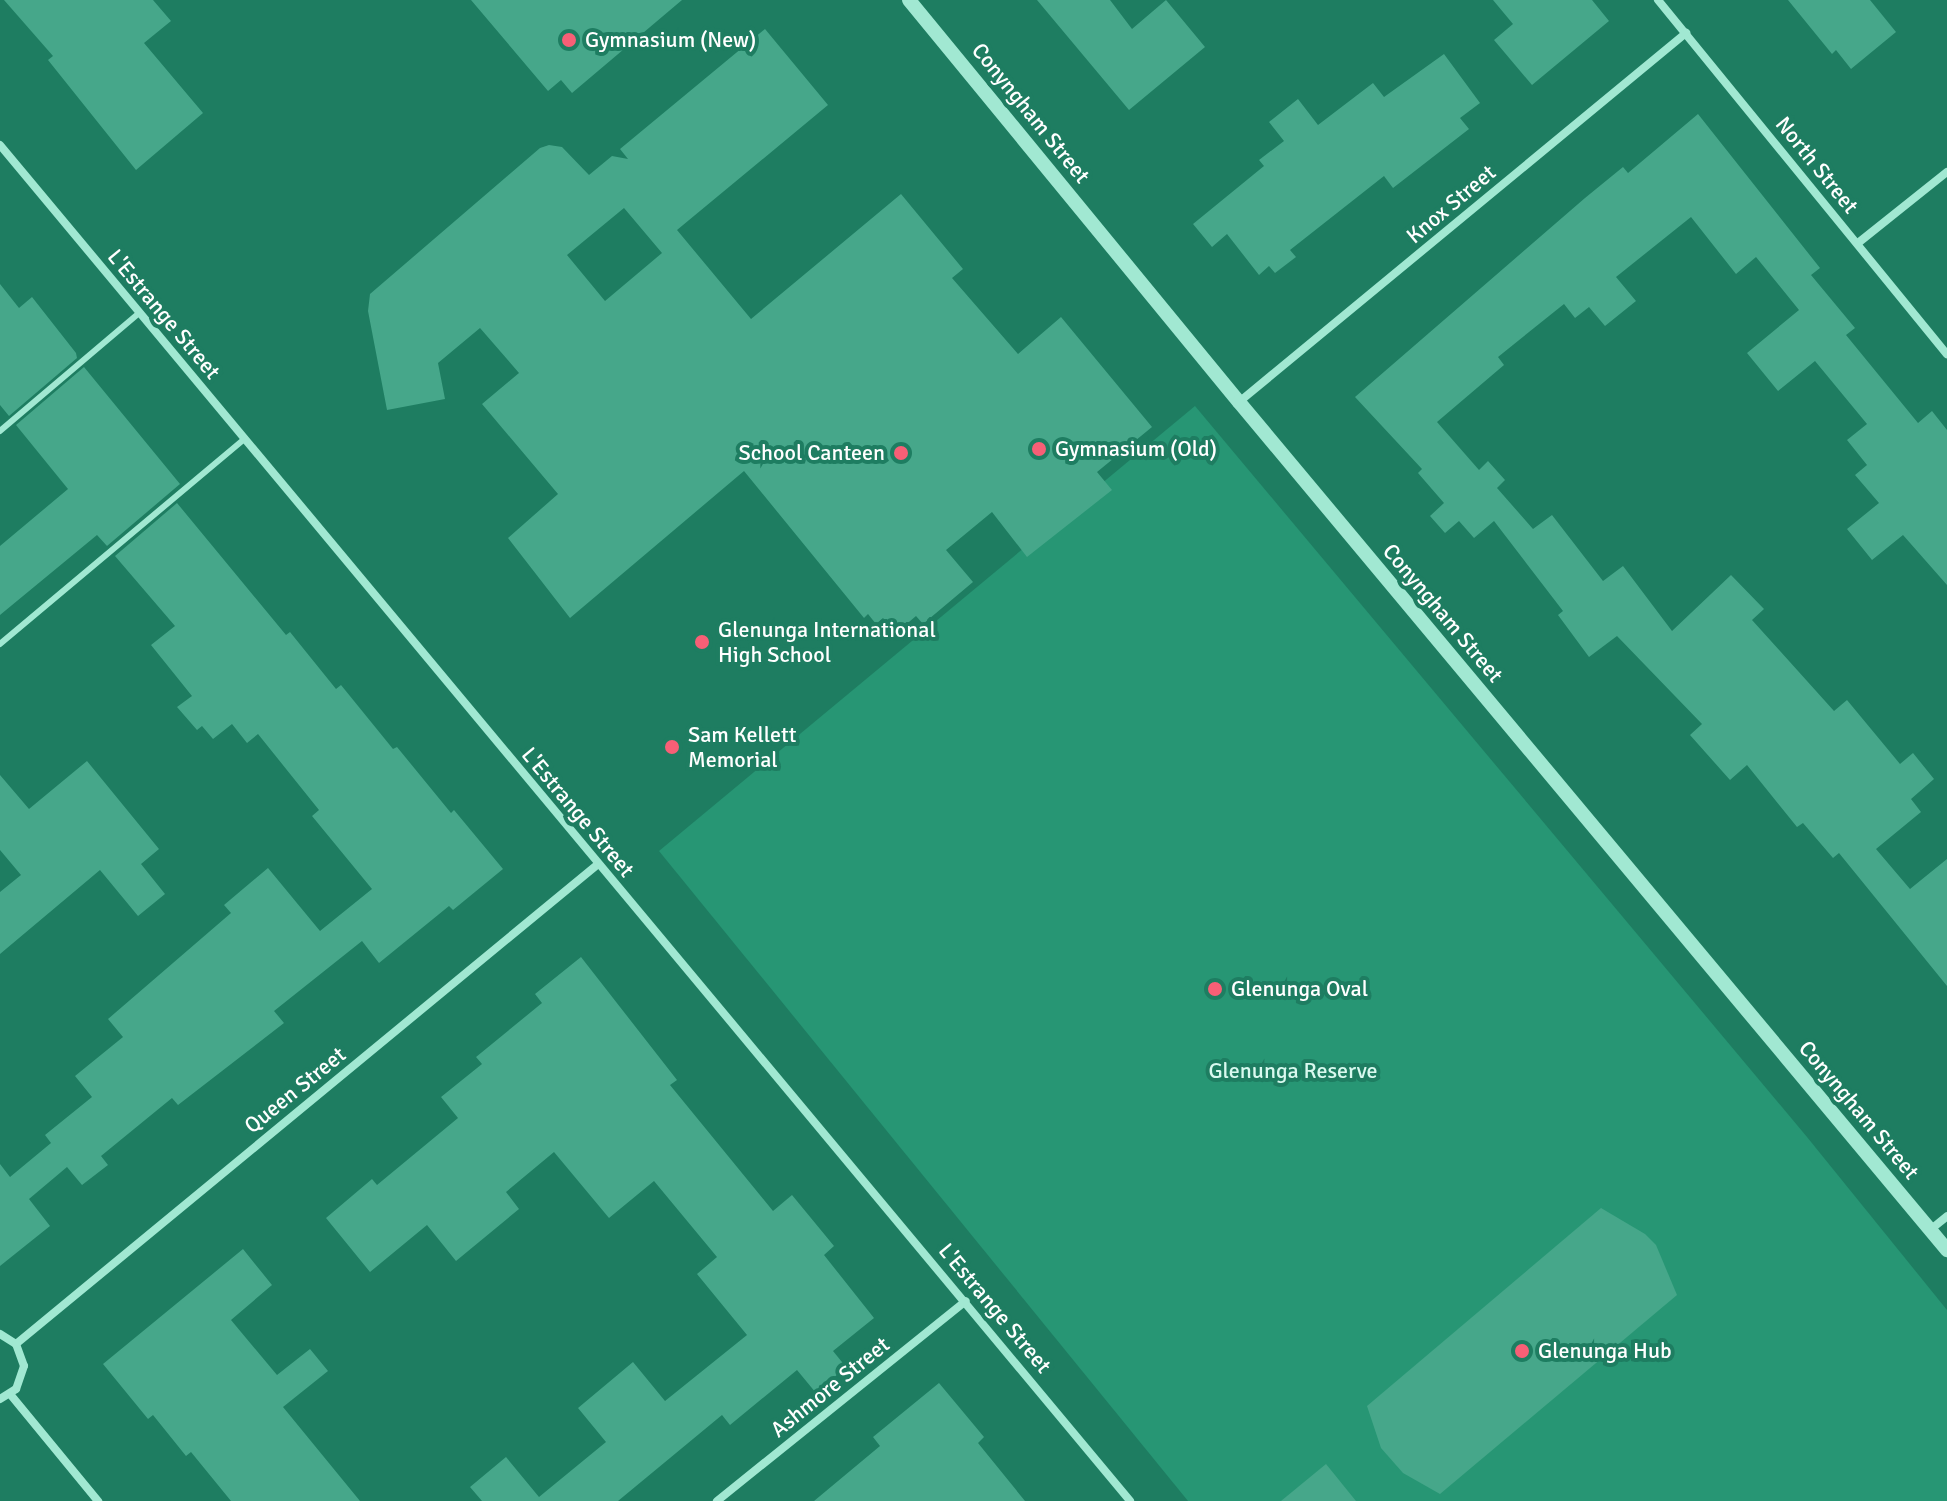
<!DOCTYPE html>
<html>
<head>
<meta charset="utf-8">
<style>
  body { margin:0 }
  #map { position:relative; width:1947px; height:1501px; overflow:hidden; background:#1e7d61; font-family:Signika,sans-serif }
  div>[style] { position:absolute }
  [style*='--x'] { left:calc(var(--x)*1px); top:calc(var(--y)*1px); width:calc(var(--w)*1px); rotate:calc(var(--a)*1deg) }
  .green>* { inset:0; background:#279674 }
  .building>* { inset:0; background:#46a78a }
  .service>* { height:6px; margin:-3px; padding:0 3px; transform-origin:3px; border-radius:3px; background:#a1e8d2 }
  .minor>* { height:8px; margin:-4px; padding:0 4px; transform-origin:4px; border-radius:4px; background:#a1e8d2 }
  .tertiary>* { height:14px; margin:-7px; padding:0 7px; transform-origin:7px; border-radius:7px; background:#a1e8d2 }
  .dots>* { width:22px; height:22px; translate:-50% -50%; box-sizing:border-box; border:4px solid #1e7d61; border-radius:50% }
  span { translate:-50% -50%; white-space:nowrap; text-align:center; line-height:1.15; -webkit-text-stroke:8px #1e7d61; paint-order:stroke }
  .poi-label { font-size:22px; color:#fff }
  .left { translate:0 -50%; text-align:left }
  .right { translate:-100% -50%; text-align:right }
  .street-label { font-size:22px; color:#fff }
  .park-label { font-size:22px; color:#d9f9ef }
</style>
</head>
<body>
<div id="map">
  <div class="green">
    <div style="clip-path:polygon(1195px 406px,1807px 1137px,1947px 1310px,1947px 1501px,1188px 1501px,659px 851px)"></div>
  </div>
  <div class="building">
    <div style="clip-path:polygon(4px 0,153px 0,171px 21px,144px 43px,203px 113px,136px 170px,48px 60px,53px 56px)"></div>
    <div style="clip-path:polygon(471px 0,682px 0,572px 93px,561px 80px,548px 91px)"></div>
    <div style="clip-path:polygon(1037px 0,1110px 0,1132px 29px,1166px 0,1205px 47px,1129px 110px)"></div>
    <div style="clip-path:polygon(1493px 0,1592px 0,1609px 21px,1532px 85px,1494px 40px,1513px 24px)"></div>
    <div style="clip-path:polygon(1788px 0,1870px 0,1896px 32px,1851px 69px,1836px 50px,1832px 54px)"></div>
    <div style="clip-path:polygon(evenodd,765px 29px,828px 105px,677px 230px,751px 319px,901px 194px,963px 269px,952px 278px,1018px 354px,1061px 317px,1152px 427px,1097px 472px,1112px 490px,1027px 557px,992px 512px,946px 550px,973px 582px,923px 624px,916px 616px,896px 633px,883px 618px,876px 624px,868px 614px,864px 618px,744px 471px,570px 618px,508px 538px,558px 494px,482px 404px,519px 373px,480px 328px,438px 363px,445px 399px,387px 410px,368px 311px,370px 294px,540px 148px,549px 145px,562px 147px,589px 175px,612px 156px,628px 159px,620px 149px,765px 29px,624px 208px,662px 253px,605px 301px,567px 255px,624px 208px)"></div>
    <div style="clip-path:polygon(1444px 54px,1480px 103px,1460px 118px,1469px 129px,1393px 188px,1384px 176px,1290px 250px,1296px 257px,1275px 273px,1269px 266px,1259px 275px,1227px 234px,1212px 247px,1193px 224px,1264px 166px,1259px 160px,1284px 141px,1269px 122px,1298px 99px,1318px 125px,1373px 83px,1384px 97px)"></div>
    <div style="clip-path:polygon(1698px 114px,1820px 268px,1811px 275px,1855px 328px,1846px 335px,1918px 423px,1932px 411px,1947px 430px,1947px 585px,1903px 535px,1872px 560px,1847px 529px,1879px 503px,1855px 475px,1867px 465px,1847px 440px,1867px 424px,1815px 361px,1778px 391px,1747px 353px,1799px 310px,1756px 257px,1736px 274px,1691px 217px,1616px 277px,1636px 301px,1605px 326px,1589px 307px,1575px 318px,1564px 304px,1498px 357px,1504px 365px,1437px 422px,1479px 470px,1488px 461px,1505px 480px,1497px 488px,1533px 529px,1552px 515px,1603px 581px,1623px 566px,1672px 631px,1731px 575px,1764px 609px,1752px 620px,1834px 711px,1847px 700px,1900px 764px,1913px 753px,1934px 779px,1911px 799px,1921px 812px,1876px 849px,1910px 889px,1947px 859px,1947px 986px,1839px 853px,1833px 858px,1803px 823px,1797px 827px,1747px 765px,1730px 780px,1690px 735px,1702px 724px,1617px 636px,1589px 657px,1558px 615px,1563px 611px,1494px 521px,1474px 538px,1459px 521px,1445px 533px,1430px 516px,1444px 503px,1418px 473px,1422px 469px,1355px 397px,1585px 198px,1623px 167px,1628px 173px)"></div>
    <div style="clip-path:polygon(0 284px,19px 308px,32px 297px,76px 353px,77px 358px,9px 416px,0 405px)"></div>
    <div style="clip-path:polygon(84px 367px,180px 484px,107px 546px,97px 535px,0 615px,0 546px,68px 489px,16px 425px)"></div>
    <div style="clip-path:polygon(177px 503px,286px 635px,290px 632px,336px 689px,341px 685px,393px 749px,397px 747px,451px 813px,454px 810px,503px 869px,453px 910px,449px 906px,379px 963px,362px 941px,274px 1011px,284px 1023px,178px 1105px,172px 1098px,101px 1156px,108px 1165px,82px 1185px,67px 1167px,29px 1199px,50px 1226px,0 1266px,0 1164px,10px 1177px,51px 1143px,45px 1135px,92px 1097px,75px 1076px,123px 1037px,108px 1019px,231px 913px,224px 905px,268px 868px,320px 931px,372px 889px,312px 816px,319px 810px,258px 734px,247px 743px,232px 724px,213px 739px,202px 726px,197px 730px,177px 707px,192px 696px,151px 645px,175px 626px,115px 556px)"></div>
    <div style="clip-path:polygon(87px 761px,159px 849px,141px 864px,165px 894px,138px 916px,100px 870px,0 954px,0 892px,21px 875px,0 850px,0 775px,29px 809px)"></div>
    <div style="clip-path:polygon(581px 957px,677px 1080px,670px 1085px,773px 1211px,792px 1195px,834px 1246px,824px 1255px,874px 1318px,833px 1351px,846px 1367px,816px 1393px,797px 1370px,730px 1425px,722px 1415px,618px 1501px,482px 1501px,470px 1487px,506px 1457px,539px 1497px,606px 1442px,578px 1408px,633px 1362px,665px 1401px,747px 1335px,697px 1274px,717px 1257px,654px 1181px,609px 1218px,554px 1152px,506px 1192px,519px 1209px,456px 1261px,427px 1225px,370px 1272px,326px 1218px,372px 1179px,377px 1185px,458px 1118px,441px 1097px,482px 1064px,476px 1057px,542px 1003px,535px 994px)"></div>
    <div style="clip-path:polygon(1601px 1208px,1645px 1234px,1656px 1245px,1677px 1295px,1440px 1494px,1403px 1473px,1381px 1448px,1367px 1406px)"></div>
    <div style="clip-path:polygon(243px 1249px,272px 1285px,231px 1320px,277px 1375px,310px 1349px,328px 1371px,283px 1407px,360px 1501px,231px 1501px,191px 1452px,186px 1456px,153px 1415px,148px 1419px,103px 1364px)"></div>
    <div style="clip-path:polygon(939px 1383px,984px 1437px,978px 1443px,1025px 1501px,814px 1501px,880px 1446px,873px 1437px)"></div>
    <div style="clip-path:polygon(1326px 1464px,1356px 1501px,1281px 1501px)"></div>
  </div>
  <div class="service">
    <div style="--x:0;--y:431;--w:182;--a:-40.3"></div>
    <div style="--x:0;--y:644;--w:319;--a:-40"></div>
  </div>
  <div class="minor">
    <div style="--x:1658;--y:0;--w:457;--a:50.8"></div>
    <div style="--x:0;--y:145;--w:1765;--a:50.19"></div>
    <div style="--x:1858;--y:243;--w:114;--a:-38.6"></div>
    <div style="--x:1239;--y:402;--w:580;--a:-39.54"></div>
    <div style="--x:1930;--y:1230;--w:22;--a:-39"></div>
    <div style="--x:0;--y:1334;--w:19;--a:32"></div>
    <div style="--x:16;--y:1344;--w:23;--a:70"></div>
    <div style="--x:24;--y:1366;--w:24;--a:109"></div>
    <div style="--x:16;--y:1389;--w:19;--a:148"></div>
    <div style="--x:16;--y:1344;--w:754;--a:-39.51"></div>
    <div style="--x:10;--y:1394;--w:139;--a:50.6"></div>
    <div style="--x:717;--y:1501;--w:319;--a:-38.8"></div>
  </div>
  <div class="tertiary">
    <div style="--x:909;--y:0;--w:520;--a:50.62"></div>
    <div style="--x:1239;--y:402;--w:1105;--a:50.14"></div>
  </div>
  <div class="dots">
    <div style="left:569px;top:40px;background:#f75f76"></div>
    <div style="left:1039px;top:449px;background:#f75f76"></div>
    <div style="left:901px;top:453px;background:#f75f76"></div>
    <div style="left:702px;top:642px;background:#f75f76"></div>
    <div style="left:672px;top:747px;background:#f75f76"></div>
    <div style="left:1215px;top:989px;background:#f75f76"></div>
    <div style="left:1522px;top:1351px;background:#f75f76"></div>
  </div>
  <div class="poi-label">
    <span class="left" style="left:585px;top:40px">Gymnasium (New)</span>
    <span class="left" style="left:1055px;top:449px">Gymnasium (Old)</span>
    <span class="right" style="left:885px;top:453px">School Canteen</span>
    <span class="left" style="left:718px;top:642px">Glenunga International<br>High School</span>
    <span class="left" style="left:688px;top:747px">Sam Kellett<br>Memorial</span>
    <span class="left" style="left:1231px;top:989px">Glenunga Oval</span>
    <span class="left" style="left:1538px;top:1351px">Glenunga Hub</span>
  </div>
  <div class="street-label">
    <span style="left:1031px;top:113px;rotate:51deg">Conyngham Street</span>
    <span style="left:1817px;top:165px;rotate:51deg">North Street</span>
    <span style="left:1451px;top:204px;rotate:-40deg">Knox Street</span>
    <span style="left:164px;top:314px;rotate:50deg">L'Estrange Street</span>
    <span style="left:1443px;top:613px;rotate:50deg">Conyngham Street</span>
    <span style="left:578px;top:812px;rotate:50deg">L'Estrange Street</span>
    <span style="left:295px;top:1090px;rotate:-39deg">Queen Street</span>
    <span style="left:1859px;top:1110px;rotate:50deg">Conyngham Street</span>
    <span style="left:995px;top:1308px;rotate:50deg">L'Estrange Street</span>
    <span style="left:830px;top:1387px;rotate:-39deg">Ashmore Street</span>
  </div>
  <div class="park-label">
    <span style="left:1293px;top:1071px">Glenunga Reserve</span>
  </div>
</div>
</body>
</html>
